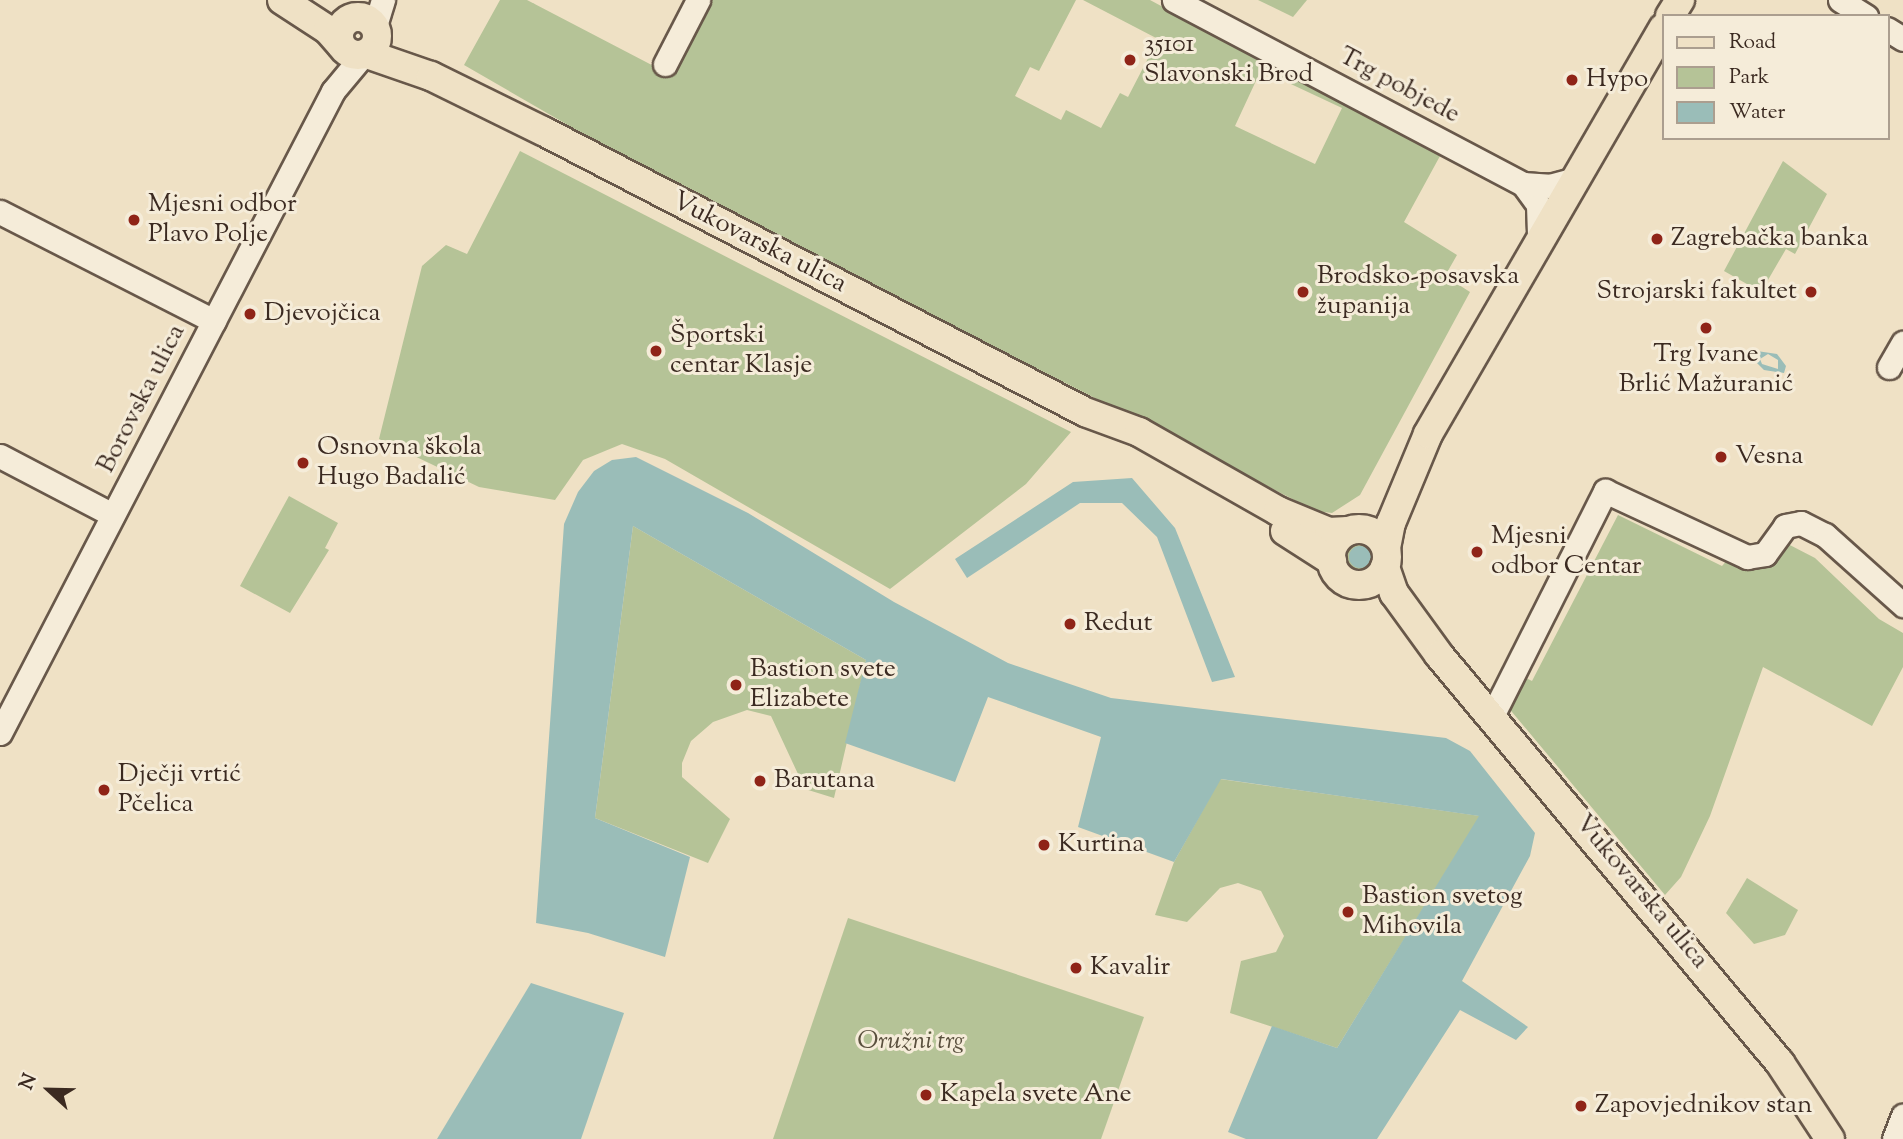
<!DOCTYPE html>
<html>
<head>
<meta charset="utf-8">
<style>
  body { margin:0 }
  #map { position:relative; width:1903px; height:1139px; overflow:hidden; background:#efe1c5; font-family:"Sorts Mill Goudy",serif }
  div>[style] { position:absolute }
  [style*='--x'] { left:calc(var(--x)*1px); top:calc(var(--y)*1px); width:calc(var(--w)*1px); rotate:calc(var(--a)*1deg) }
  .green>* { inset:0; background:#b5c397 }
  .round { border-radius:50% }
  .water>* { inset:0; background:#9abdb8 }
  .roads { filter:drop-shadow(2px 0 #68584a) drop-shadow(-2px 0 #68584a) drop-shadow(0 2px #68584a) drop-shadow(0 -2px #68584a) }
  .minor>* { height:23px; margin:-11.5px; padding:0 11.5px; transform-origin:11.5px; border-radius:11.5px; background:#f5ecd9 }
  .major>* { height:28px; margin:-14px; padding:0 14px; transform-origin:14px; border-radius:14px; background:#efe1c5 }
  .major>.ring { margin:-14px; padding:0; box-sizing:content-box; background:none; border:28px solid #efe1c5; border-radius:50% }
  .dots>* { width:19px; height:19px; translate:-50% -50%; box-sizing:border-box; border:4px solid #f5ecd9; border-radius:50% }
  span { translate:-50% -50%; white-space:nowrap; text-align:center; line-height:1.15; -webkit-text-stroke:6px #f5ecd9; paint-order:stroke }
  .poi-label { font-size:26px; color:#3b2a21 }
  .left { translate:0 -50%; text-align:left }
  .right { translate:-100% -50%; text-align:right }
  .street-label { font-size:26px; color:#3b2a21 }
  .park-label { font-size:26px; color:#5a503e; font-style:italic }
  .legend { position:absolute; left:1662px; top:14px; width:228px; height:126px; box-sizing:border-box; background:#f5ecd9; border:2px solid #ab9e8f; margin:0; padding:9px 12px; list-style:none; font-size:21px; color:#3b2a21 }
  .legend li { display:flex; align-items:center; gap:14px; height:35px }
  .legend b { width:35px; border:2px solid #ab9e8f }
  .north { position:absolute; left:14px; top:1055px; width:70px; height:70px; -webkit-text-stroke:5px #f5ecd9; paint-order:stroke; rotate:292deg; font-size:19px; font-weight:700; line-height:28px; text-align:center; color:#3b2a21 }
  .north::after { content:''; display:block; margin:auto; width:24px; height:32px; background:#3b2a21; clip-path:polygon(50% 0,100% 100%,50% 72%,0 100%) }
</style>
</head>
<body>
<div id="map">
  <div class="green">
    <div style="clip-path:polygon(evenodd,500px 0,527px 0,669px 74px,710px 0,1076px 0,1039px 71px,1030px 67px,1015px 96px,1061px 120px,1066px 110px,1101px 128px,1120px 93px,1128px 97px,1158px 39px,1083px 0,1150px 0,1440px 156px,1404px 222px,1457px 255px,1445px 276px,1470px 292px,1360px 495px,1332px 513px,1316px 511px,625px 158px,464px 65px,500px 0,1261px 70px,1342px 108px,1315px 164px,1235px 126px,1261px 70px)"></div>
    <div style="clip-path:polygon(1258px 0,1307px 0,1293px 17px)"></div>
    <div style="clip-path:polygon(520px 151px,752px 270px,1071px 432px,1026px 484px,890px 589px,665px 459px,622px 444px,583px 460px,555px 500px,479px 487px,379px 439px,422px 266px,446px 245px,467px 254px)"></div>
    <div style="clip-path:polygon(1783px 161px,1827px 194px,1795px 254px,1786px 249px,1761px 292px,1724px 271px)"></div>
    <div style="clip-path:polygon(289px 496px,338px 523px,325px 548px,329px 550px,290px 613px,240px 586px)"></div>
    <div style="clip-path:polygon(1618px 515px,1722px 566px,1729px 558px,1784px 542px,1815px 558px,1879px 619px,1903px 633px,1903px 667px,1872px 726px,1763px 667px,1710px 816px,1681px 877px,1665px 895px,1507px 706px,1522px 676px,1532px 681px)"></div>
    <div style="clip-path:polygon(633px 526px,866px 660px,834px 798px,805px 789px,771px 716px,747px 710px,713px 722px,691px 741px,682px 763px,682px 777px,730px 819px,708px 863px,595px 818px)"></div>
    <div class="round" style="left:1341px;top:538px;width:36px;height:36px"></div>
    <div style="clip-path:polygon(1220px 779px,1480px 816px,1337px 1048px,1230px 1013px,1241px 961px,1276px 952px,1284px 936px,1261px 891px,1238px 883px,1220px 888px,1187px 922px,1155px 915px,1174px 862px)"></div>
    <div style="clip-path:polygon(1747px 878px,1798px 910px,1785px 935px,1754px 944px,1726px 913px)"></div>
    <div style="clip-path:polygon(848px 918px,1144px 1017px,1101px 1139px,773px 1139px)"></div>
  </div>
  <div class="water">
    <div style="clip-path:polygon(evenodd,1757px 351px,1777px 354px,1786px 366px,1784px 373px,1764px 370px,1755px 361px,1757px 351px,1768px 354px,1778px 360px,1778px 369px,1762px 364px,1760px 359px,1768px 354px)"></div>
    <div style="clip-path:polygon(636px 457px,748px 513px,894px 602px,1008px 663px,1111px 698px,1446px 738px,1470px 751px,1535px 833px,1530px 856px,1462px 981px,1528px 1027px,1516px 1040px,1460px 1010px,1377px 1139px,1246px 1139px,1228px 1132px,1272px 1026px,1337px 1048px,1479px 816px,1221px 779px,1174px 862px,1078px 827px,1101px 737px,988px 697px,955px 782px,845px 743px,866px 660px,633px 526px,595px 818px,690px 857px,665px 957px,588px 933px,536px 923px,564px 524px,578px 492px,594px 471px,612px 460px)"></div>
    <div style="clip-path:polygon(1132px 478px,1175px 528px,1235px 677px,1212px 682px,1157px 537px,1122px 503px,1080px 503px,967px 578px,955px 559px,1073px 482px)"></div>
    <div class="round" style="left:1349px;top:546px;width:22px;height:22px"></div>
    <div style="clip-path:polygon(531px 983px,624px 1013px,581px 1139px,437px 1139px)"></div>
  </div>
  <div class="roads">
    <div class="minor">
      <div style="--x:1174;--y:0;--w:395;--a:27.8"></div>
      <div style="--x:1523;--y:184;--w:26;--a:54"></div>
      <div style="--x:1538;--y:205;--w:37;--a:88"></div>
      <div style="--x:1840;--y:0;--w:31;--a:32"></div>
      <div style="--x:375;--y:26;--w:27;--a:-73"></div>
      <div style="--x:1887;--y:29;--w:19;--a:32"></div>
      <div style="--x:665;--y:64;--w:72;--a:-62.7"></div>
      <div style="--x:1523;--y:184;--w:26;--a:4"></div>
      <div style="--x:1549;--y:186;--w:28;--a:-15"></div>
      <div style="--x:0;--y:212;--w:240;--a:27"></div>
      <div style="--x:1889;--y:367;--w:28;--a:-60"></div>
      <div style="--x:0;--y:456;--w:127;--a:27.6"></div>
      <div style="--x:1493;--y:714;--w:250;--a:-63.3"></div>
      <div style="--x:1605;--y:491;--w:157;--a:24.9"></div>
      <div style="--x:1747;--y:557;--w:18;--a:-9"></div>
      <div style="--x:1765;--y:554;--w:34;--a:-54"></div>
      <div style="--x:1785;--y:526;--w:16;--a:-11"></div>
      <div style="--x:1801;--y:523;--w:27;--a:27"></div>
      <div style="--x:1825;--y:535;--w:105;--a:41.9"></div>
      <div style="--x:0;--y:733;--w:723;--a:-62.58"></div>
      <div style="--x:333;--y:91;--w:47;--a:-50.2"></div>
      <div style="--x:1894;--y:1139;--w:25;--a:-69"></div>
    </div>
    <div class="major">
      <div style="--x:282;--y:0;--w:55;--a:33.1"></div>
      <div style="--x:328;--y:30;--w:18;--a:49"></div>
      <div style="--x:1670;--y:16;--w:19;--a:-58"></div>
      <div class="ring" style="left:339px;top:17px;width:10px;height:10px"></div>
      <div style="--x:367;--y:54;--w:68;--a:19"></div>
      <div style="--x:431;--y:76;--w:125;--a:26.2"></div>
      <div style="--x:543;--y:131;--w:611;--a:27.4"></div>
      <div style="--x:1085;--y:412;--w:58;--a:20.3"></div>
      <div style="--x:1139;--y:432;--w:160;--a:29.6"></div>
      <div style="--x:1278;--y:511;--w:55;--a:22.4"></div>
      <div style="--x:1329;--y:532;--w:19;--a:-3"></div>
      <div class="ring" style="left:1331px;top:529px;width:28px;height:28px"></div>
      <div style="--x:1285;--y:531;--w:56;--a:32.6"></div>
      <div style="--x:1386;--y:548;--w:25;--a:-79"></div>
      <div style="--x:1391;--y:523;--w:96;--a:-67.4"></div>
      <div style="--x:1428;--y:434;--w:469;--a:-59.9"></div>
      <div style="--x:1385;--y:567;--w:28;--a:71"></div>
      <div style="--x:1394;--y:593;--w:77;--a:54"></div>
      <div style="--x:1439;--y:655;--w:532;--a:50.11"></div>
      <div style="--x:1780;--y:1063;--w:91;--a:56.7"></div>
    </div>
  </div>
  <div class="dots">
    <div style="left:1130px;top:60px;background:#8f2418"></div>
    <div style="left:1572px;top:80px;background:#8f2418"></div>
    <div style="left:134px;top:220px;background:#8f2418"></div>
    <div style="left:1657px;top:239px;background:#8f2418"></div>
    <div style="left:1303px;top:292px;background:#8f2418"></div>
    <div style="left:1811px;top:292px;background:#8f2418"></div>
    <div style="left:250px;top:314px;background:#8f2418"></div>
    <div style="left:1706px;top:328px;background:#8f2418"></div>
    <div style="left:656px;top:351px;background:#8f2418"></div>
    <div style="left:1721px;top:457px;background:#8f2418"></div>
    <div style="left:303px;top:463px;background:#8f2418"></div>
    <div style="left:1477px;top:552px;background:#8f2418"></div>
    <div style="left:1070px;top:624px;background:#8f2418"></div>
    <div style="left:736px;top:685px;background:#8f2418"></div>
    <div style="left:760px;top:781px;background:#8f2418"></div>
    <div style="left:104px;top:790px;background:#8f2418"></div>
    <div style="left:1044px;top:845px;background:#8f2418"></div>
    <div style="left:1348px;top:912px;background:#8f2418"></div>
    <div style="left:1076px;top:968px;background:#8f2418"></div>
    <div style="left:926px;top:1095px;background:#8f2418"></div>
    <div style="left:1581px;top:1106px;background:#8f2418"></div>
  </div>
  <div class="poi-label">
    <span class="left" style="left:1144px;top:60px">35101<br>Slavonski Brod</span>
    <span class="left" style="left:1586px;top:80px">Hypo</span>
    <span class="left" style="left:148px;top:220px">Mjesni odbor<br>Plavo Polje</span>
    <span class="left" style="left:1671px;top:239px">Zagrebačka banka</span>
    <span class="left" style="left:1317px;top:292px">Brodsko-posavska<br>županija</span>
    <span class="right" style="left:1797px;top:292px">Strojarski fakultet</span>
    <span class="left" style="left:264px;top:314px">Djevojčica</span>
    <span class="left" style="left:670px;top:351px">Športski<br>centar Klasje</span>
    <span style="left:1706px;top:370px">Trg Ivane<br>Brlić Mažuranić</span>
    <span class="left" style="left:317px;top:463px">Osnovna škola<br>Hugo Badalić</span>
    <span class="left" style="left:1735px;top:457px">Vesna</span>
    <span class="left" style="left:1491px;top:552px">Mjesni<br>odbor Centar</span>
    <span class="left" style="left:1084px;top:624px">Redut</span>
    <span class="left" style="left:750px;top:685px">Bastion svete<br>Elizabete</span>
    <span class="left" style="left:118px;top:790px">Dječji vrtić<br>Pčelica</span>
    <span class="left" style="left:774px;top:781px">Barutana</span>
    <span class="left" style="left:1058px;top:845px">Kurtina</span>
    <span class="left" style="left:1362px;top:912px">Bastion svetog<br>Mihovila</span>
    <span class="left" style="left:1090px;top:968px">Kavalir</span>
    <span class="left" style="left:940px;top:1095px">Kapela svete Ane</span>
    <span class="left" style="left:1595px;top:1106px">Zapovjednikov stan</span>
  </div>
  <div class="street-label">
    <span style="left:1399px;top:86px;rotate:28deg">Trg pobjede</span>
    <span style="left:759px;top:243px;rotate:27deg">Vukovarska ulica</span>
    <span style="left:142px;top:399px;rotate:-63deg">Borovska ulica</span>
    <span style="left:1641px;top:892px;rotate:50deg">Vukovarska ulica</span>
  </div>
  <div class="park-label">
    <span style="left:911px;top:1042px">Oružni trg</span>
  </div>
  <ul class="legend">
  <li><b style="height:9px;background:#efe1c5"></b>Road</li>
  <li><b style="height:19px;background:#b5c397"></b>Park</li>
  <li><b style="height:19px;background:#9abdb8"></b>Water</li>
  </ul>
  <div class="north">N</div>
</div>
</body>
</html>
